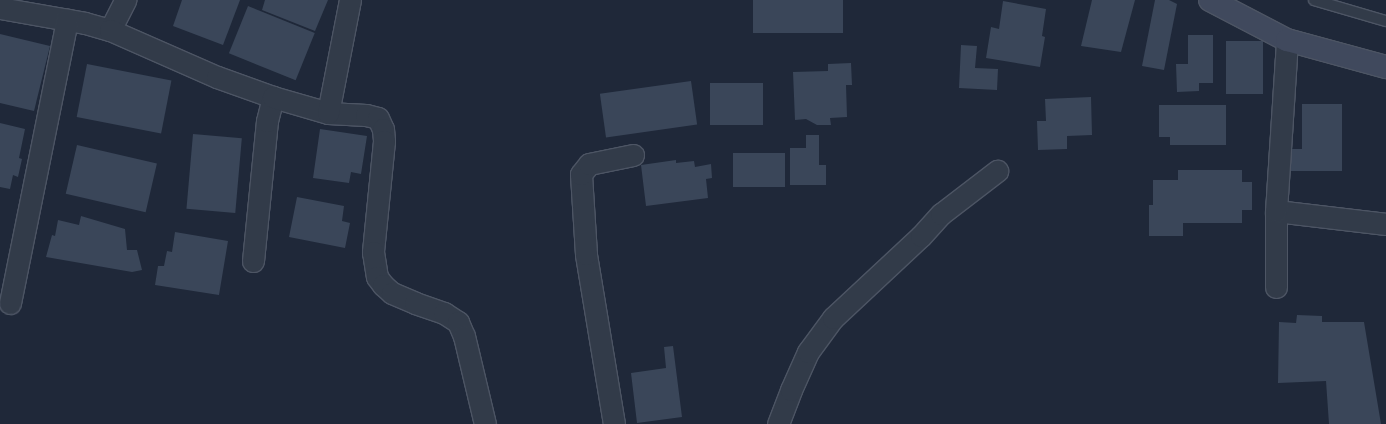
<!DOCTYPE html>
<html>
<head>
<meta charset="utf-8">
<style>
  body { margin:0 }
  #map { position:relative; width:1386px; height:424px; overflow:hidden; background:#1f2839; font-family:Figtree,sans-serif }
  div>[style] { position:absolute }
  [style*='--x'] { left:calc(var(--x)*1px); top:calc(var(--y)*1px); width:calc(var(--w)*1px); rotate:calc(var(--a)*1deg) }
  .building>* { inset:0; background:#3a4659; transform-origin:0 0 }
  .roads { filter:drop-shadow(1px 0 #4d5564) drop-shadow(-1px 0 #4d5564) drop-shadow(0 1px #4d5564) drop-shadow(0 -1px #4d5564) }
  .service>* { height:10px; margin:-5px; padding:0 5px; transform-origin:5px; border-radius:5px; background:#323b49 }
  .minor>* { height:21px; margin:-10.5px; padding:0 10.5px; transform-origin:10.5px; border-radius:10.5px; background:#323b49 }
  .secondary>* { height:22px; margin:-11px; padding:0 11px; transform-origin:11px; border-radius:11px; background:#40495d }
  span { translate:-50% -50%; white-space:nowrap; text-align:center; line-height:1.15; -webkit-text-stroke:4px #18202e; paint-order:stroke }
</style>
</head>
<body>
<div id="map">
  <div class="building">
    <div style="clip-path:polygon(182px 0,240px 0,223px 45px,173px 26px)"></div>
    <div style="clip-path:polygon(265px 0,328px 0,315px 31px,262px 10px)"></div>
    <div style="left:753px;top:0;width:90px;height:33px"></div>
    <div style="clip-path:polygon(1092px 0,1135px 0,1121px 52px,1081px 46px)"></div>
    <div style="clip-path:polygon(1155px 0,1169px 0,1177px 4px,1164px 70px,1142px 66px)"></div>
    <div style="clip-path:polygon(1003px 1px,1046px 9px,1042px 36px,1045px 37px,1040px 67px,986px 58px,991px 27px,999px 29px)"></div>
    <div style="left:248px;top:6px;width:72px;height:51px;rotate:22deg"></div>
    <div style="clip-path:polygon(0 34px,50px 46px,34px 111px,0 103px)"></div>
    <div style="clip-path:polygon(1188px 35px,1213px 35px,1213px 83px,1199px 83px,1199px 91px,1177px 92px,1176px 64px,1188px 64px)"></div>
    <div style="left:1226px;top:41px;width:37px;height:53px"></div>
    <div style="clip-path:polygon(961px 45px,977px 46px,975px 68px,998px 69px,997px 90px,959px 88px)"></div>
    <div style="clip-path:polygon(851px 63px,852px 85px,846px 85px,847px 117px,830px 118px,831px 125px,817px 125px,806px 119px,795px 120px,793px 72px,828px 71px,828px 64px)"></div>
    <div style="left:87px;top:64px;width:86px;height:54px;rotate:11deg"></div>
    <div style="left:691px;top:81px;width:44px;height:92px;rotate:82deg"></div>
    <div style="left:710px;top:83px;width:53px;height:42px"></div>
    <div style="clip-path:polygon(1091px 97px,1092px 135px,1067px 136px,1067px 149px,1038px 150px,1037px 121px,1046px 121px,1045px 99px)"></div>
    <div style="clip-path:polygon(1302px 104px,1342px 104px,1342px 171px,1286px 171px,1286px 149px,1302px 149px)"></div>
    <div style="clip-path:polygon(1159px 105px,1226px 105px,1226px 145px,1170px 145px,1170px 137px,1159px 137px)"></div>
    <div style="clip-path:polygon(0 123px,25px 129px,19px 158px,22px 159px,18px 177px,13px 175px,10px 189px,0 187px)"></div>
    <div style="clip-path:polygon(320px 129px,367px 136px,361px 174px,351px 172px,349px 183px,313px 178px)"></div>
    <div style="left:193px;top:134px;width:49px;height:75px;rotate:5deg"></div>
    <div style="clip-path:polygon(806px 135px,819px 135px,819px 165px,826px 165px,826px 185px,790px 185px,790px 148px,806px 148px)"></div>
    <div style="left:77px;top:145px;width:82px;height:50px;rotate:13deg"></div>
    <div style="left:733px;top:153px;width:52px;height:34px"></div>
    <div style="clip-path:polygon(676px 160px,676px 163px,694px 161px,695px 167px,711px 164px,712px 178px,706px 179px,708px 198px,646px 206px,641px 165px)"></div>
    <div style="clip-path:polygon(1178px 170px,1242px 170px,1242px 182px,1252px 182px,1252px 210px,1242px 210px,1242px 223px,1183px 223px,1183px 236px,1149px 236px,1149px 205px,1153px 205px,1153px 180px,1178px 180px)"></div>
    <div style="clip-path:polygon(297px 197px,344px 206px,342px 221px,350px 223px,345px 248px,289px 237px)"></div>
    <div style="clip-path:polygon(81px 216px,125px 229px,127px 250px,137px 250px,142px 270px,132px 272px,46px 257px,52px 235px,55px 236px,58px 220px,79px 225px)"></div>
    <div style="clip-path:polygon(175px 232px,228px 241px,219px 295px,155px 285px,158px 266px,164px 266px,167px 251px,172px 252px)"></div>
    <div style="clip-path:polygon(1297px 315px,1322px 316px,1322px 322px,1364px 322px,1381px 424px,1329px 424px,1326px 381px,1278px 383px,1279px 322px,1296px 323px)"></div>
    <div style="clip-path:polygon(673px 346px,682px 417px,637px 423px,631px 373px,666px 368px,664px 347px)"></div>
  </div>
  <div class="roads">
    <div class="service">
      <div style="--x:1314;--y:0;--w:75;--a:16.3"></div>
    </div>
    <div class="minor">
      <div style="--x:0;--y:8;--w:86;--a:10"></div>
      <div style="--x:85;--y:23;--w:26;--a:16"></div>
      <div style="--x:110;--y:30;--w:34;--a:-63"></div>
      <div style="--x:110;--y:30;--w:117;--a:23.7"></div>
      <div style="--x:217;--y:77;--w:59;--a:19.7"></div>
      <div style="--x:328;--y:113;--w:38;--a:3"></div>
      <div style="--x:366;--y:115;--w:12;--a:14"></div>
      <div style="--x:378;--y:118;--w:12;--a:66"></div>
      <div style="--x:383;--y:129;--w:12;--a:85"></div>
      <div style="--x:384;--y:141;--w:112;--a:95.7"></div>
      <div style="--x:373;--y:252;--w:25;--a:81"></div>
      <div style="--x:377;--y:277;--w:10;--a:53"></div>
      <div style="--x:383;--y:285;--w:12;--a:42"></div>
      <div style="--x:392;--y:293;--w:25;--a:23"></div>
      <div style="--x:415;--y:303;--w:31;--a:19"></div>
      <div style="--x:444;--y:313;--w:17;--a:33"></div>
      <div style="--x:458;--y:322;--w:15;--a:67"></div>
      <div style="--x:464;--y:336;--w:90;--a:76.6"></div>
      <div style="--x:1276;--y:211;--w:111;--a:6.7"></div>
      <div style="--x:253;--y:261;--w:141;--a:-84.3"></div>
      <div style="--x:267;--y:121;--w:25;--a:-76"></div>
      <div style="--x:273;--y:97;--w:57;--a:16.2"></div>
      <div style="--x:328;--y:113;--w:115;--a:-79"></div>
      <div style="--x:1276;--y:287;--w:76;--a:-90"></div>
      <div style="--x:1276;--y:211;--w:171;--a:-86.3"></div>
      <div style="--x:10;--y:303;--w:289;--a:-78.6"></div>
      <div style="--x:614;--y:424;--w:172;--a:-99.4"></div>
      <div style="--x:586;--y:254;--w:80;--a:-93.6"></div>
      <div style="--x:581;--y:174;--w:13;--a:-51"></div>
      <div style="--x:589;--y:164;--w:45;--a:-11.6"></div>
      <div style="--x:778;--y:424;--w:36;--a:-69"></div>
      <div style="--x:791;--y:390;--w:42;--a:-65.9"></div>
      <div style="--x:808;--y:352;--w:42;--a:-53.7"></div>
      <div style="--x:833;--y:318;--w:120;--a:-43"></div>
      <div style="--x:921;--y:236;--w:30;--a:-48"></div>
      <div style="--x:941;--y:214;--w:71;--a:-37.5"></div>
    </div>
    <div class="secondary">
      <div style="--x:1210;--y:0;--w:87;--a:27.5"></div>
      <div style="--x:1287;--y:40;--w:103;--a:15.3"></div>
    </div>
  </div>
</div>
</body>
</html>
